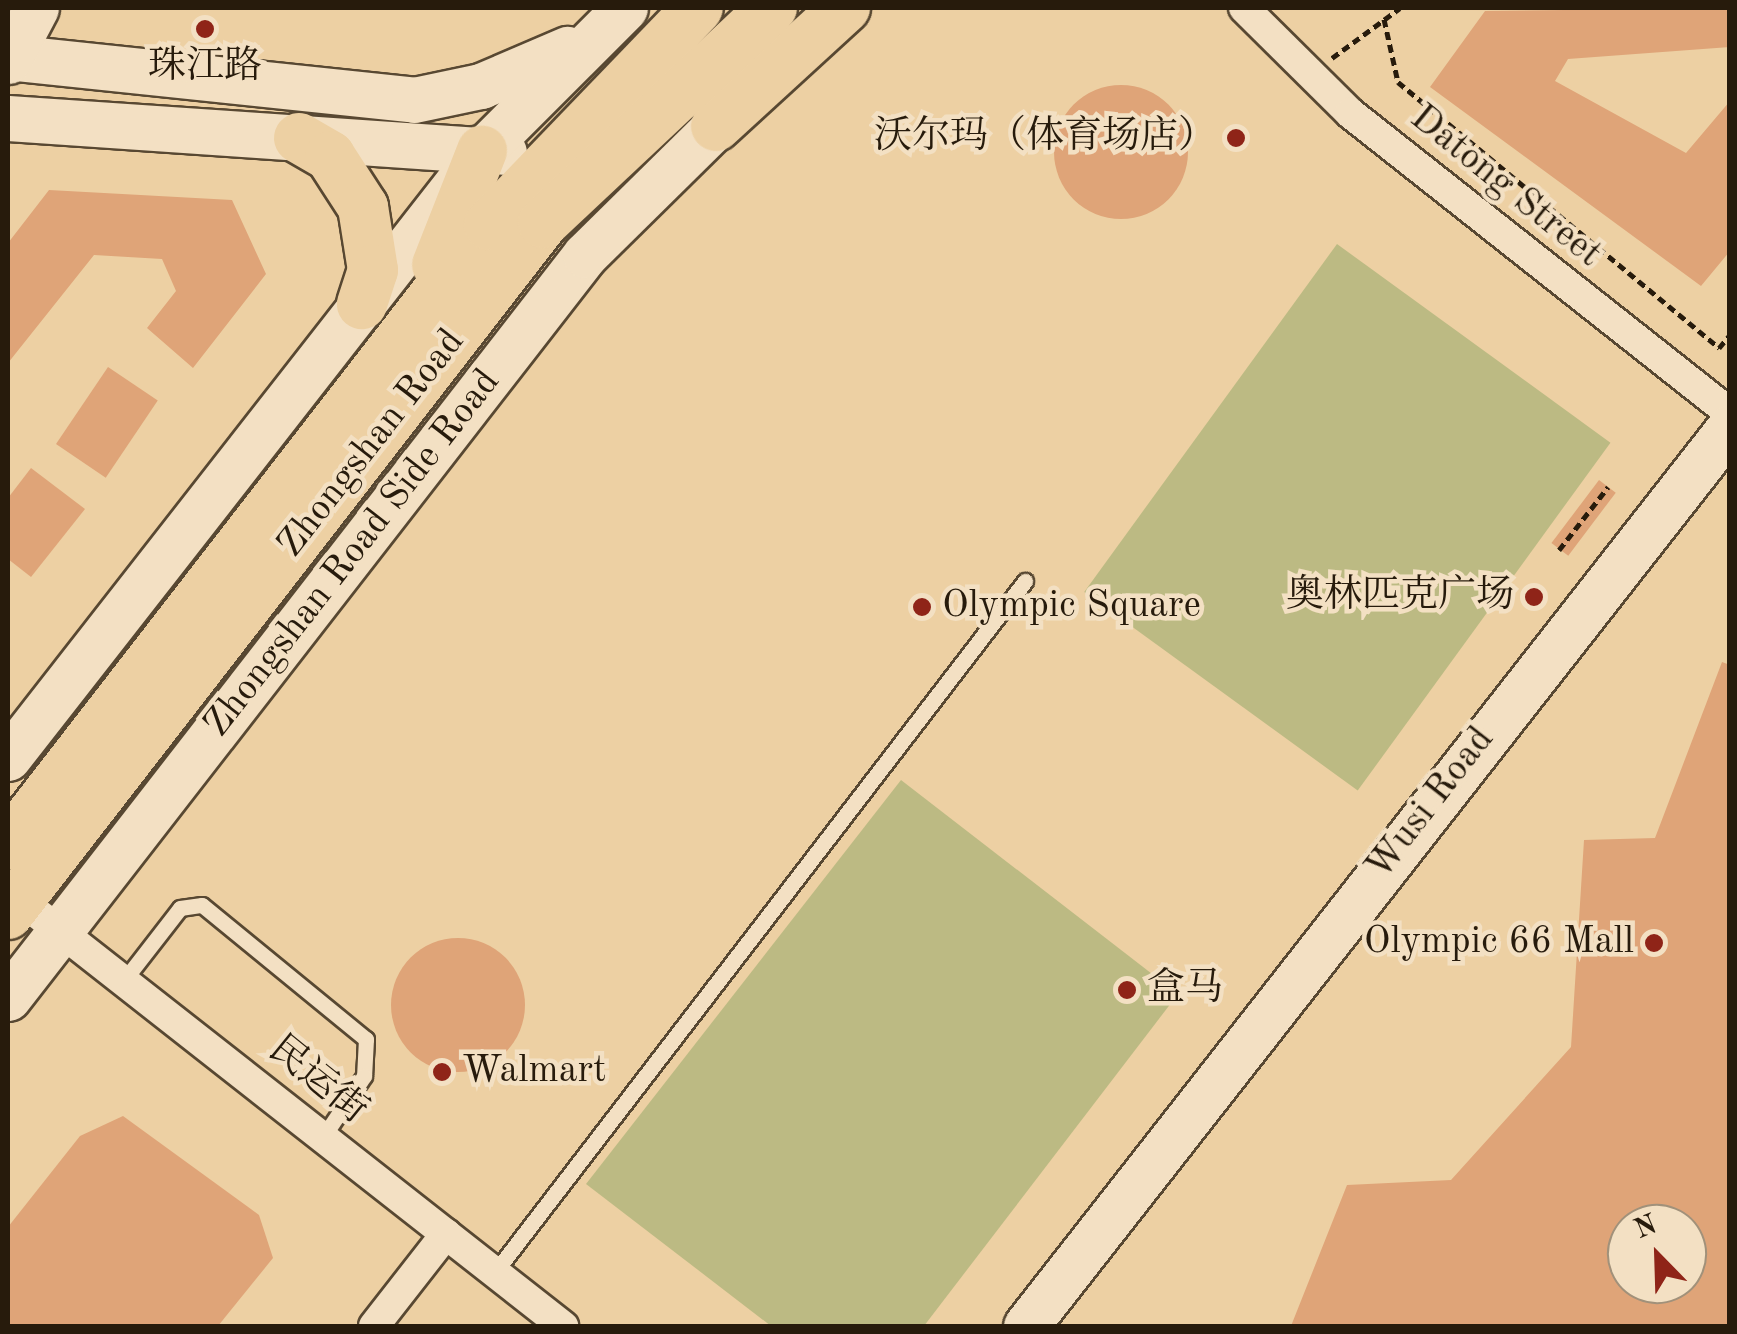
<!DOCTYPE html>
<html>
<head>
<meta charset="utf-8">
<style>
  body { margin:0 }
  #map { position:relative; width:1737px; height:1334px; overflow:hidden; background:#edd0a3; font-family:"Old Standard TT","Noto Serif SC",serif }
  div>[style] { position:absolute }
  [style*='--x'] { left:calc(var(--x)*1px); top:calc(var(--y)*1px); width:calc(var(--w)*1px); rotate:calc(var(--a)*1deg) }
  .green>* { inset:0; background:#bcba83; transform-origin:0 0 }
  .building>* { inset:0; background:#dfa478; transform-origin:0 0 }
  .round { border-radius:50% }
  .path>* { height:5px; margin-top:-2.5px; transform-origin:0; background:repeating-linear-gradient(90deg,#271b0c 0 8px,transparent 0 13px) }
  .roads { filter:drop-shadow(2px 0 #584832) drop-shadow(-2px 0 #584832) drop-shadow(0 2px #584832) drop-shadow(0 -2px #584832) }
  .lane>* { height:15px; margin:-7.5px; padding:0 7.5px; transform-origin:7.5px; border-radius:7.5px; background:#f3e0c3 }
  .street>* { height:30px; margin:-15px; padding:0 15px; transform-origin:15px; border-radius:15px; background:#f3e0c3 }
  .secondary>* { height:45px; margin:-22.5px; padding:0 22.5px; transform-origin:22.5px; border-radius:22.5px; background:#f3e0c3 }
  .primary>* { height:50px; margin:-25px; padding:0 25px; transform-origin:25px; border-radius:25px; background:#edd0a3 }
  .dots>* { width:28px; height:28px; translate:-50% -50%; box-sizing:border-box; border:5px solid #f3e0c3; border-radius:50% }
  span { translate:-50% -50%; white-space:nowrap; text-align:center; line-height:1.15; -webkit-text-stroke:9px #f3e0c3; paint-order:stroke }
  .poi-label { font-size:38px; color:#271b0c }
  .right { translate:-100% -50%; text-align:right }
  .left { translate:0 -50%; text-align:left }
  .street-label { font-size:38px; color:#271b0c }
  .frame { position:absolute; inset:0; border:10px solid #271b0c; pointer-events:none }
  .north { position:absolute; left:1607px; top:1204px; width:100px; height:100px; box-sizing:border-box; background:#f3e0c3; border:2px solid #a1917a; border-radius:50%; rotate:337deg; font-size:28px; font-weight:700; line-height:40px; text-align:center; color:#271b0c }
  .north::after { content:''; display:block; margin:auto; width:35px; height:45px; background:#8f2418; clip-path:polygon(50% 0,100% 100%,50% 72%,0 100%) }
</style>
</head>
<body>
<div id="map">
  <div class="green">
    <div style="left:1337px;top:244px;width:338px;height:430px;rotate:36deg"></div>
    <div style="clip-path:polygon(901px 780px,1178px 994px,924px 1326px,771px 1326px,586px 1184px)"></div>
  </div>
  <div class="building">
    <div style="clip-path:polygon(1730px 8px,1730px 47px,1568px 59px,1555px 81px,1686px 153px,1730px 101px,1730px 251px,1701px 286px,1430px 87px,1485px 11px)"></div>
    <div class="round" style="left:1054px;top:85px;width:134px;height:134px"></div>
    <div style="clip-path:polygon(49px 190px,232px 200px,266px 274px,193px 368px,147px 328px,176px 291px,162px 259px,94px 255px,8px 363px,8px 243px)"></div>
    <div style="left:108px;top:367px;width:60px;height:93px;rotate:34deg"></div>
    <div style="clip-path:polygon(31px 468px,85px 509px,31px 577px,8px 559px,8px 498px)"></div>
    <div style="left:1599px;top:480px;width:21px;height:79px;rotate:37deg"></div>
    <div style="clip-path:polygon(evenodd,1722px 662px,1730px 665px,1730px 1326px,1291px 1326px,1347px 1185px,1451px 1180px,1571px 1047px,1584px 840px,1655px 838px,1722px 662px,1627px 1224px,1687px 1224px,1687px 1284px,1627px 1284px,1627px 1224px)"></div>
    <div class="round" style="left:391px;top:938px;width:134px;height:134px"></div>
    <div style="clip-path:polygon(123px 1116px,259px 1215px,273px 1258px,218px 1326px,8px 1326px,8px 1227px,80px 1136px)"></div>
  </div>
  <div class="path">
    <div style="--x:1384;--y:19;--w:65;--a:77.5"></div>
    <div style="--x:1398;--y:82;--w:417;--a:39.6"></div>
    <div style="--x:1719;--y:348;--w:17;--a:-50"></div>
    <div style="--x:1332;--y:58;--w:84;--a:-36.3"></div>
    <div style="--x:1559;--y:550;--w:80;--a:-52.1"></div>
  </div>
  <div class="roads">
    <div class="lane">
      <div style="--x:125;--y:979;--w:90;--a:-52.2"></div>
      <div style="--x:180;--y:908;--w:22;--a:-8"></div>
      <div style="--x:202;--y:905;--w:212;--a:39.3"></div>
      <div style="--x:366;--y:1039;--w:37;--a:93"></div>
      <div style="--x:364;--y:1076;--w:73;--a:123.9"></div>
      <div style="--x:495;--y:1272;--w:871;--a:-52.51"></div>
    </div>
    <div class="street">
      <div style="--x:1244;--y:8;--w:149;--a:44.7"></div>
      <div style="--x:1350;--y:113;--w:484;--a:38.3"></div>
      <div style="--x:19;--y:899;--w:692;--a:38.13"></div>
      <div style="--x:374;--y:1326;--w:117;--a:-52"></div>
    </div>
    <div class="secondary">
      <div style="--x:8;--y:57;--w:408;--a:6"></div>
      <div style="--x:414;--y:100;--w:68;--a:-11.8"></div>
      <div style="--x:481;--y:86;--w:94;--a:-23.3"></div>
      <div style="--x:8;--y:61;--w:60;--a:-62.2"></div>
      <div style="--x:8;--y:118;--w:497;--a:3.9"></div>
      <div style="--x:8;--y:758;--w:770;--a:-52.01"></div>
      <div style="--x:482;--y:151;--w:202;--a:-45"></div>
      <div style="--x:8;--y:998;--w:941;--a:-52.17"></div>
      <div style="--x:585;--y:255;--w:184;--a:-44.6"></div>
      <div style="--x:1026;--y:1326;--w:1142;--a:-51.94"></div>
    </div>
    <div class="primary">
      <div style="--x:716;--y:126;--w:175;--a:-42.5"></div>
      <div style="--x:299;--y:138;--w:36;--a:30"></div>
      <div style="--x:330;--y:156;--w:61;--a:57.1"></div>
      <div style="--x:363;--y:207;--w:64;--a:81"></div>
      <div style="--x:373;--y:270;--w:36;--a:108"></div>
      <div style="--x:437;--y:265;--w:123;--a:-68.5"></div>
      <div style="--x:8;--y:845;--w:785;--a:-52.2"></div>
      <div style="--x:489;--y:225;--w:301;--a:-46.1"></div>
      <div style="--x:8;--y:914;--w:874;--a:-52.25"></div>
      <div style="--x:543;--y:223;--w:314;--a:-43.2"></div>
    </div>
  </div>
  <div class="dots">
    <div style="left:205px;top:29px;background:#8f2418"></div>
    <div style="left:1236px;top:138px;background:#8f2418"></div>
    <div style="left:1534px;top:597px;background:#8f2418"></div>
    <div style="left:922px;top:607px;background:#8f2418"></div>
    <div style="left:1654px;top:943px;background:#8f2418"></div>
    <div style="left:1127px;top:990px;background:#8f2418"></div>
    <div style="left:442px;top:1072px;background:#8f2418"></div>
  </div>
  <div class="poi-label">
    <span style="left:205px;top:68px">珠江路</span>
    <span class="right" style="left:1216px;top:138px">沃尔玛（体育场店）</span>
    <span class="right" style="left:1514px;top:597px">奥林匹克广场</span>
    <span class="left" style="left:942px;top:607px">Olympic Square</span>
    <span class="right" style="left:1634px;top:943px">Olympic 66 Mall</span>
    <span class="left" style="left:1147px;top:990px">盒马</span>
    <span class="left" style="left:462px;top:1072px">Walmart</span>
  </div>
  <div class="street-label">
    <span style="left:1505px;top:187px;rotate:39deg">Datong Street</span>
    <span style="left:372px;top:444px;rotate:-52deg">Zhongshan Road</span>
    <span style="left:353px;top:554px;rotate:-52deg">Zhongshan Road Side Road</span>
    <span style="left:1431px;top:804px;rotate:-52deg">Wusi Road</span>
    <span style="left:317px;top:1081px;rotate:39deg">民运街</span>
  </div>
  <div class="frame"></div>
  <div class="north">N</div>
</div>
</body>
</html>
